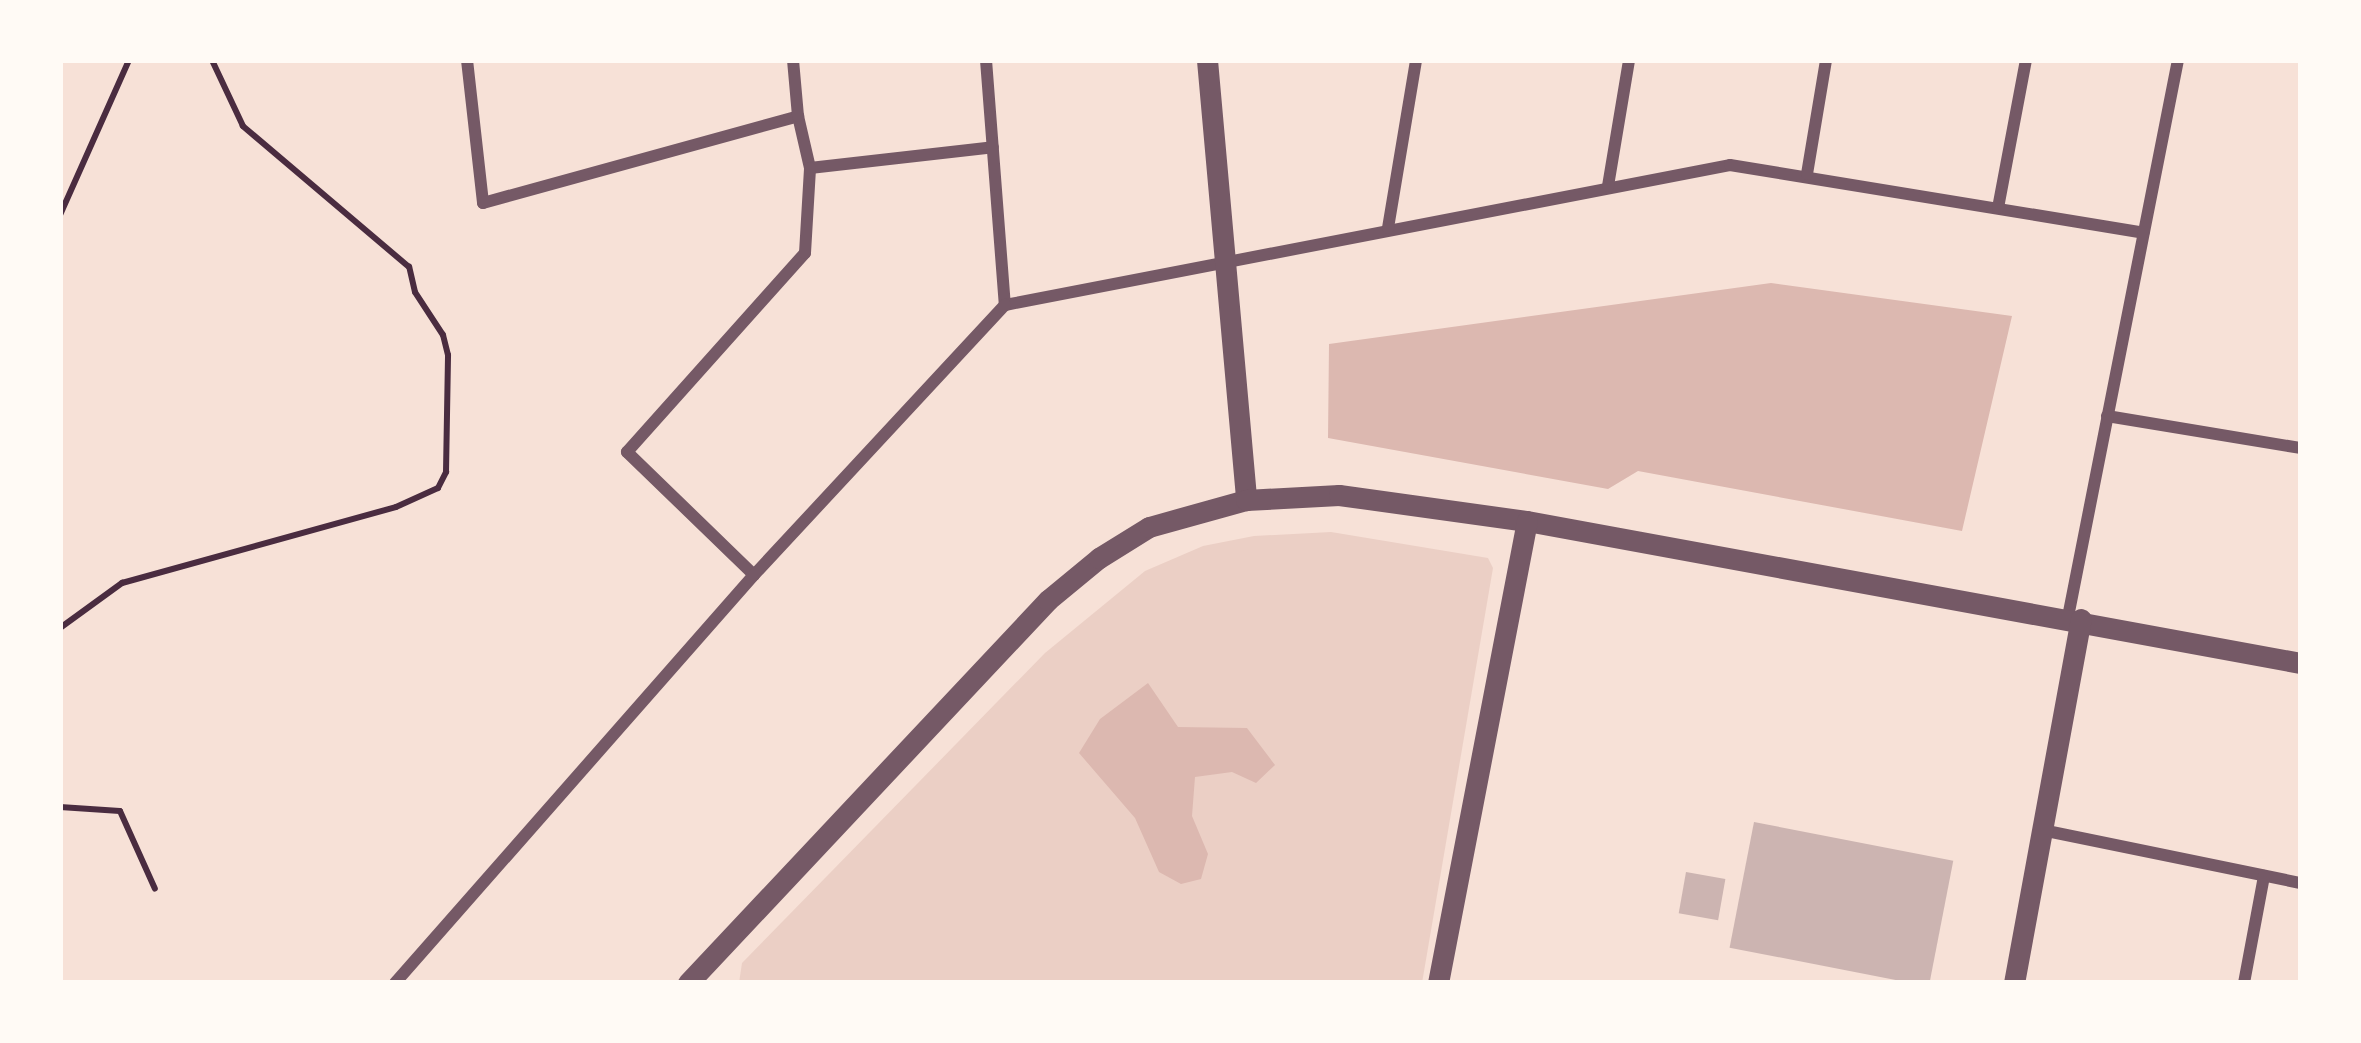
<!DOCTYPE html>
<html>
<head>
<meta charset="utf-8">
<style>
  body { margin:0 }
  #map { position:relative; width:2361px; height:1043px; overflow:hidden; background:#f7e1d7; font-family:"Archivo Narrow",sans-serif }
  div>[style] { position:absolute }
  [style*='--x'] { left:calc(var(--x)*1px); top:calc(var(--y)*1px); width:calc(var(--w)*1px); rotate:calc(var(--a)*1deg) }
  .green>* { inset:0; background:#ebcfc5 }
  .water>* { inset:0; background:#dcb8b0 }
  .building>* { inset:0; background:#ccb4b1; transform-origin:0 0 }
  .path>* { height:6px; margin:-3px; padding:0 3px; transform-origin:3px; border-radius:3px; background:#4a2c40 }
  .minor>* { height:12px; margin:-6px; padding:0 6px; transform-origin:6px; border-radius:6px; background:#755966 }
  .tertiary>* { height:21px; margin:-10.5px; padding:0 10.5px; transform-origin:10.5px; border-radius:10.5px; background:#755966 }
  span { translate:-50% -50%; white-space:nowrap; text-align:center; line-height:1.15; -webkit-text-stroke:12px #fffaf5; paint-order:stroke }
  .frame { position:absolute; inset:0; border:63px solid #fffaf5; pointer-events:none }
</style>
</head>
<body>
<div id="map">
  <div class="green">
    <div style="clip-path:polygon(1331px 532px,1488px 558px,1493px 568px,1422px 983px,739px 983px,742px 963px,1045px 653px,1145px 571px,1203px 546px,1254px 536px)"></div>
  </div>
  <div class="water">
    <div style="clip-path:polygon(1771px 283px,2012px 316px,1962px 531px,1638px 471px,1608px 489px,1328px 438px,1329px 344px)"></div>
    <div style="clip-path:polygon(1148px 683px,1178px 727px,1247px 728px,1275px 765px,1256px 783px,1232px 772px,1195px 777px,1192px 816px,1208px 854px,1201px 879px,1181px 884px,1159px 872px,1135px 818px,1079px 753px,1100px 719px)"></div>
  </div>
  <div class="building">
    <div style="left:1754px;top:822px;width:203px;height:128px;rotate:11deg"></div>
    <div style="left:1686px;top:872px;width:40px;height:42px;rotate:10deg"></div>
  </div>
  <div class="path">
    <div style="--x:60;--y:215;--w:170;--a:-66"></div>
    <div style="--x:60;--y:628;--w:77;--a:-36"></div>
    <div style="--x:122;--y:583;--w:284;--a:-15.5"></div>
    <div style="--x:396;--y:507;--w:46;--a:-24.3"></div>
    <div style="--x:438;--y:488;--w:18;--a:-63"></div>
    <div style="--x:446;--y:472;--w:117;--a:-89"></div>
    <div style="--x:448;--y:355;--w:21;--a:-104"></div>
    <div style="--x:443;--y:335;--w:51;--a:-123.1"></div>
    <div style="--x:415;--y:292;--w:26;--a:-103"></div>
    <div style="--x:409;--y:267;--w:218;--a:-139.7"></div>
    <div style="--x:243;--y:126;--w:73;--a:-115.2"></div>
    <div style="--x:60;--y:807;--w:60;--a:3.8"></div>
    <div style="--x:120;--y:811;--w:85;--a:65.8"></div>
  </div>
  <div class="minor">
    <div style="--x:467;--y:60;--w:144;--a:83.6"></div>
    <div style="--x:483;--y:203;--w:327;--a:-15.4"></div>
    <div style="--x:798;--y:116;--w:53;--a:77"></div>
    <div style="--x:810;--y:168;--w:184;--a:-6.5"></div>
    <div style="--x:793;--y:60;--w:56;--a:84.9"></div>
    <div style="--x:986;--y:60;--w:246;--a:85.6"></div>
    <div style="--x:1005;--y:305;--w:738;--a:-10.93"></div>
    <div style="--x:1730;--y:165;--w:419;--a:9.3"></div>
    <div style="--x:1807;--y:174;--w:116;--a:-80.5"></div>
    <div style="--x:1608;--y:186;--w:128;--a:-80.5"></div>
    <div style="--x:1998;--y:208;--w:151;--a:-79.3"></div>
    <div style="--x:1388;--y:228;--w:170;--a:-80.5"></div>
    <div style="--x:2107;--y:416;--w:197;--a:9.4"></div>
    <div style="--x:754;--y:575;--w:177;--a:-135.9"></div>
    <div style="--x:627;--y:452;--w:267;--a:-48.2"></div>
    <div style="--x:805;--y:253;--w:85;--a:-86.6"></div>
    <div style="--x:2068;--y:617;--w:568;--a:-78.83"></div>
    <div style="--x:2042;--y:830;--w:264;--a:11.6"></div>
    <div style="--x:395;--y:983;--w:543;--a:-48.66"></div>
    <div style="--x:754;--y:575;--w:369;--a:-47.1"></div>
    <div style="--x:2244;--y:983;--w:109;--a:-79.4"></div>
  </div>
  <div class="tertiary">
    <div style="--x:1207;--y:60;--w:442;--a:84.9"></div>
    <div style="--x:688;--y:983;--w:526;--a:-46.77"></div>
    <div style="--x:1048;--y:600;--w:66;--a:-39.5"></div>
    <div style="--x:1099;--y:558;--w:59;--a:-31.8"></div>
    <div style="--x:1149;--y:527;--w:101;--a:-15.6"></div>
    <div style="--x:1246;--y:500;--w:93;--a:-3.1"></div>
    <div style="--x:1339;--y:495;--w:190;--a:7.9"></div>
    <div style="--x:1527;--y:521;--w:787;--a:10.4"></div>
    <div style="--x:1438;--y:983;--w:470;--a:-79.1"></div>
    <div style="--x:2014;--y:983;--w:370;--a:-79.6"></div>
  </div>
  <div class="frame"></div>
</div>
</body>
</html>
